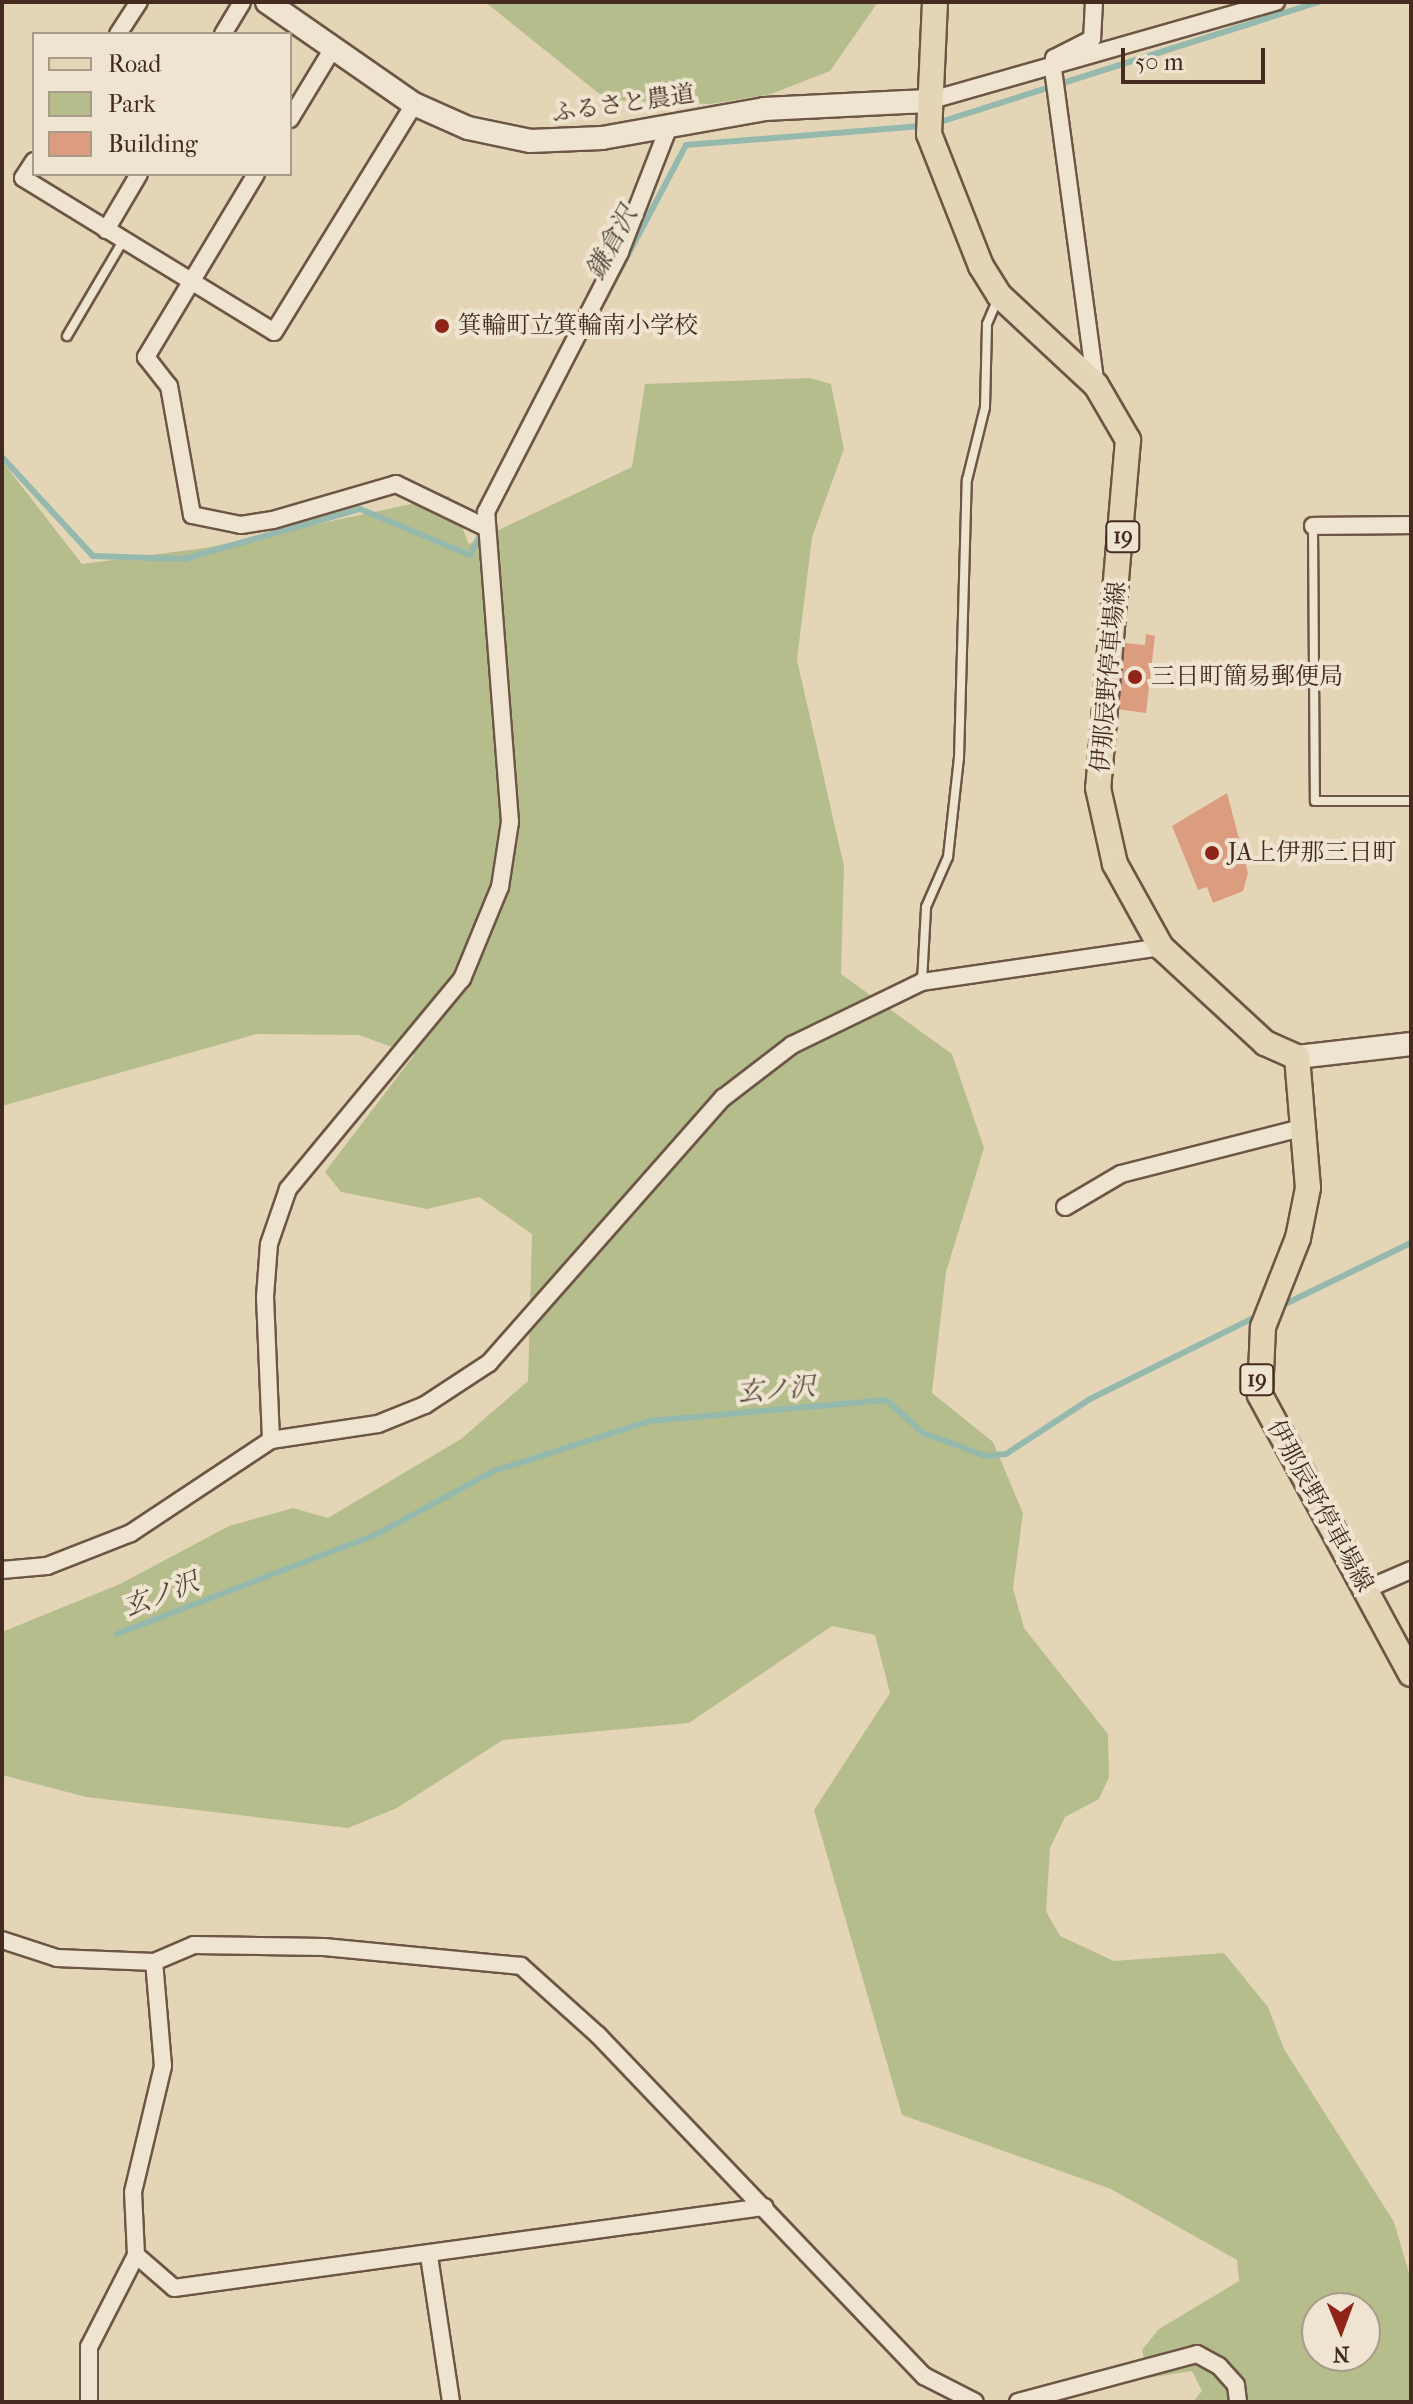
<!DOCTYPE html>
<html>
<head>
<meta charset="utf-8">
<style>
  body { margin:0 }
  #map { position:relative; width:1413px; height:2404px; overflow:hidden; background:#e5d5b7; font-family:"IM FELL French Canon","Noto Serif JP",serif }
  div>[style] { position:absolute }
  [style*='--x'] { left:calc(var(--x)*1px); top:calc(var(--y)*1px); width:calc(var(--w)*1px); rotate:calc(var(--a)*1deg) }
  .green>* { inset:0; background:#b6bd8d }
  .stream>* { height:6px; margin:-3px; padding:0 3px; transform-origin:3px; border-radius:3px; background:#96b9ae }
  .building>* { inset:0; background:#dc9c80 }
  .roads { filter:drop-shadow(2px 0 #6d5645) drop-shadow(-2px 0 #6d5645) drop-shadow(0 2px #6d5645) drop-shadow(0 -2px #6d5645) }
  .lane>* { height:8px; margin:-4px; padding:0 4px; transform-origin:4px; border-radius:4px; background:#eee4d0 }
  .street>* { height:16px; margin:-8px; padding:0 8px; transform-origin:8px; border-radius:8px; background:#eee4d0 }
  .secondary>* { height:22px; margin:-11px; padding:0 11px; transform-origin:11px; border-radius:11px; background:#eee4d0 }
  .primary>* { height:24px; margin:-12px; padding:0 12px; transform-origin:12px; border-radius:12px; background:#e5d5b7 }
  .dots>* { width:22px; height:22px; translate:-50% -50%; box-sizing:border-box; border:4px solid #eee4d0; border-radius:50% }
  span { translate:-50% -50%; white-space:nowrap; text-align:center; line-height:1.15; -webkit-text-stroke:8px #eee4d0; paint-order:stroke }
  .shield-label span { padding:2px 6px; background:#eee4d0; border:2px solid; border-radius:6px; -webkit-text-stroke-width:0 }
  .shield-label { font-size:22px; color:#452b1f; font-weight:700 }
  .street-label { font-size:24px; color:#452b1f }
  .poi-label { font-size:24px; color:#452b1f }
  .left { translate:0 -50%; text-align:left }
  .water-label { font-size:26px; color:#55473c; font-style:italic }
  .frame { position:absolute; inset:0; border:4px solid #452b1f; pointer-events:none }
  .legend { position:absolute; left:32px; top:32px; width:260px; height:144px; box-sizing:border-box; background:#eee4d0; border:2px solid #aa9a89; margin:0; padding:10px 14px; list-style:none; font-size:24px; color:#452b1f }
  .legend li { display:flex; align-items:center; gap:16px; height:40px }
  .legend b { width:40px; border:2px solid #aa9a89 }
  .north { position:absolute; left:1301px; top:2292px; width:80px; height:80px; box-sizing:border-box; background:#eee4d0; border:2px solid #aa9a89; border-radius:50%; rotate:179deg; font-size:22px; font-weight:700; line-height:32px; text-align:center; color:#452b1f }
  .north::after { content:''; display:block; margin:auto; width:28px; height:36px; background:#8f2418; clip-path:polygon(50% 0,100% 100%,50% 72%,0 100%) }
  .scale { position:absolute; left:1121px; top:48px; width:144px; height:36px; box-sizing:border-box; border:4px solid #452b1f; border-top:0; padding-left:10px; font-size:24px; line-height:28px; white-space:nowrap; color:#452b1f; -webkit-text-stroke:6px #eee4d0; paint-order:stroke }
</style>
</head>
<body>
<div id="map">
  <div class="green">
    <div style="clip-path:polygon(485px 2px,878px 2px,830px 71px,771px 94px,710px 104px,607px 100px)"></div>
    <div style="clip-path:polygon(evenodd,810px 378px,831px 384px,844px 449px,812px 537px,797px 660px,844px 866px,841px 974px,952px 1054px,984px 1148px,946px 1272px,932px 1393px,993px 1442px,1023px 1513px,1013px 1588px,1024px 1628px,1108px 1734px,1109px 1777px,1099px 1799px,1065px 1817px,1050px 1848px,1046px 1911px,1060px 1936px,1114px 1961px,1224px 1953px,1268px 2007px,1284px 2049px,1394px 2222px,1411px 2280px,1411px 2402px,1193px 2402px,1202px 2391px,1192px 2371px,1148px 2378px,1142px 2350px,1159px 2329px,1239px 2281px,1237px 2260px,1111px 2189px,902px 2115px,814px 1810px,890px 1693px,875px 1635px,832px 1626px,689px 1723px,503px 1740px,397px 1808px,348px 1828px,86px 1797px,2px 1775px,2px 1632px,120px 1584px,229px 1526px,293px 1508px,328px 1518px,461px 1439px,528px 1381px,532px 1234px,479px 1197px,427px 1209px,341px 1192px,325px 1172px,414px 1055px,359px 1035px,257px 1034px,2px 1106px,2px 461px,82px 564px,205px 548px,449px 496px,469px 544px,632px 467px,645px 384px,810px 378px,1317px 2308px,1365px 2308px,1365px 2356px,1317px 2356px,1317px 2308px)"></div>
  </div>
  <div class="stream">
    <div style="--x:937;--y:123;--w:401;--a:-17.6"></div>
    <div style="--x:604;--y:300;--w:175;--a:-62.1"></div>
    <div style="--x:686;--y:145;--w:237;--a:-4.6"></div>
    <div style="--x:2;--y:457;--w:134;--a:47.4"></div>
    <div style="--x:93;--y:556;--w:91;--a:1.9"></div>
    <div style="--x:184;--y:559;--w:183;--a:-15.9"></div>
    <div style="--x:360;--y:509;--w:119;--a:22.7"></div>
    <div style="--x:470;--y:555;--w:29;--a:-63"></div>
    <div style="--x:1279;--y:1307;--w:147;--a:-25.9"></div>
    <div style="--x:117;--y:1634;--w:279;--a:-21"></div>
    <div style="--x:377;--y:1534;--w:133;--a:-28.3"></div>
    <div style="--x:494;--y:1471;--w:164;--a:-17.8"></div>
    <div style="--x:650;--y:1421;--w:237;--a:-5.1"></div>
    <div style="--x:886;--y:1400;--w:50;--a:41.7"></div>
    <div style="--x:923;--y:1433;--w:67;--a:20.1"></div>
    <div style="--x:986;--y:1456;--w:20;--a:-6"></div>
    <div style="--x:1006;--y:1454;--w:100;--a:-33.2"></div>
    <div style="--x:1090;--y:1399;--w:191;--a:-26.4"></div>
  </div>
  <div class="building">
    <div style="clip-path:polygon(1146px 634px,1155px 636px,1146px 713px,1116px 709px,1125px 643px,1145px 645px)"></div>
    <div style="clip-path:polygon(1227px 793px,1248px 873px,1243px 891px,1213px 903px,1207px 887px,1198px 890px,1172px 826px)"></div>
  </div>
  <div class="roads">
    <div class="lane">
      <div style="--x:67;--y:336;--w:110;--a:-59.5"></div>
      <div style="--x:1313;--y:526;--w:275;--a:89.6"></div>
      <div style="--x:1315;--y:801;--w:96;--a:0"></div>
      <div style="--x:922;--y:982;--w:75;--a:-86.9"></div>
      <div style="--x:926;--y:907;--w:55;--a:-66.3"></div>
      <div style="--x:948;--y:857;--w:100;--a:-83.7"></div>
      <div style="--x:959;--y:758;--w:278;--a:-88.4"></div>
      <div style="--x:967;--y:480;--w:75;--a:-76.1"></div>
      <div style="--x:985;--y:407;--w:83;--a:-88.6"></div>
      <div style="--x:987;--y:324;--w:26;--a:-67"></div>
    </div>
    <div class="street">
      <div style="--x:1094;--y:2;--w:37;--a:93"></div>
      <div style="--x:1092;--y:39;--w:42;--a:153.4"></div>
      <div style="--x:1054;--y:58;--w:11;--a:95"></div>
      <div style="--x:1053;--y:69;--w:319;--a:82.3"></div>
      <div style="--x:118;--y:34;--w:38;--a:-57"></div>
      <div style="--x:223;--y:34;--w:37;--a:-59"></div>
      <div style="--x:928;--y:101;--w:362;--a:-15.9"></div>
      <div style="--x:290;--y:119;--w:81;--a:-58.7"></div>
      <div style="--x:34;--y:161;--w:20;--a:123"></div>
      <div style="--x:23;--y:178;--w:294;--a:31.5"></div>
      <div style="--x:274;--y:332;--w:268;--a:-58.4"></div>
      <div style="--x:256;--y:174;--w:214;--a:121"></div>
      <div style="--x:146;--y:357;--w:37;--a:52"></div>
      <div style="--x:169;--y:386;--w:131;--a:79.9"></div>
      <div style="--x:192;--y:515;--w:50;--a:11.5"></div>
      <div style="--x:241;--y:525;--w:32;--a:-9"></div>
      <div style="--x:273;--y:520;--w:128;--a:-16.3"></div>
      <div style="--x:396;--y:484;--w:97;--a:25.8"></div>
      <div style="--x:106;--y:230;--w:65;--a:-59.5"></div>
      <div style="--x:1313;--y:526;--w:98;--a:-0.6"></div>
      <div style="--x:1065;--y:1207;--w:65;--a:-30.5"></div>
      <div style="--x:1121;--y:1174;--w:190;--a:-14.3"></div>
      <div style="--x:271;--y:1440;--w:108;--a:-8.5"></div>
      <div style="--x:378;--y:1424;--w:51;--a:-22"></div>
      <div style="--x:425;--y:1405;--w:77;--a:-33.3"></div>
      <div style="--x:489;--y:1363;--w:354;--a:-48.6"></div>
      <div style="--x:723;--y:1098;--w:87;--a:-37.5"></div>
      <div style="--x:792;--y:1045;--w:144;--a:-25.9"></div>
      <div style="--x:922;--y:982;--w:242;--a:-8.3"></div>
      <div style="--x:2;--y:1570;--w:45;--a:-5.1"></div>
      <div style="--x:47;--y:1566;--w:90;--a:-21.4"></div>
      <div style="--x:131;--y:1533;--w:168;--a:-33.6"></div>
      <div style="--x:271;--y:1440;--w:143;--a:-92.4"></div>
      <div style="--x:265;--y:1297;--w:53;--a:-85.7"></div>
      <div style="--x:269;--y:1244;--w:58;--a:-70.9"></div>
      <div style="--x:288;--y:1189;--w:273;--a:-50.4"></div>
      <div style="--x:462;--y:979;--w:100;--a:-67.6"></div>
      <div style="--x:500;--y:887;--w:66;--a:-81.3"></div>
      <div style="--x:510;--y:822;--w:311;--a:-94.4"></div>
      <div style="--x:486;--y:512;--w:292;--a:-62.7"></div>
      <div style="--x:620;--y:252;--w:135;--a:-68.7"></div>
      <div style="--x:1367;--y:1589;--w:48;--a:-23.4"></div>
      <div style="--x:2;--y:1940;--w:58;--a:18.1"></div>
      <div style="--x:57;--y:1958;--w:97;--a:2.4"></div>
      <div style="--x:154;--y:1962;--w:43;--a:-23"></div>
      <div style="--x:194;--y:1945;--w:130;--a:0.9"></div>
      <div style="--x:324;--y:1947;--w:198;--a:5.5"></div>
      <div style="--x:521;--y:1966;--w:103;--a:41.9"></div>
      <div style="--x:598;--y:2035;--w:472;--a:46.3"></div>
      <div style="--x:924;--y:2376;--w:57;--a:27"></div>
      <div style="--x:136;--y:2255;--w:50;--a:41"></div>
      <div style="--x:174;--y:2288;--w:596;--a:-7.82"></div>
      <div style="--x:429;--y:2256;--w:148;--a:81.4"></div>
      <div style="--x:89;--y:2402;--w:55;--a:-90"></div>
      <div style="--x:89;--y:2347;--w:103;--a:-62.9"></div>
      <div style="--x:136;--y:2255;--w:63;--a:-92.7"></div>
      <div style="--x:133;--y:2192;--w:130;--a:-76.6"></div>
      <div style="--x:163;--y:2066;--w:104;--a:-94.9"></div>
      <div style="--x:1018;--y:2402;--w:185;--a:-15"></div>
      <div style="--x:1197;--y:2354;--w:25;--a:29"></div>
      <div style="--x:1219;--y:2366;--w:25;--a:48"></div>
      <div style="--x:1236;--y:2385;--w:17;--a:83"></div>
    </div>
    <div class="secondary">
      <div style="--x:267;--y:2;--w:179;--a:34.8"></div>
      <div style="--x:414;--y:104;--w:59;--a:24"></div>
      <div style="--x:468;--y:128;--w:63;--a:11.8"></div>
      <div style="--x:530;--y:141;--w:72;--a:-2.4"></div>
      <div style="--x:602;--y:138;--w:165;--a:-10.1"></div>
      <div style="--x:764;--y:109;--w:164;--a:-2.8"></div>
      <div style="--x:1297;--y:1057;--w:115;--a:-6.5"></div>
    </div>
    <div class="primary">
      <div style="--x:935;--y:2;--w:132;--a:92.6"></div>
      <div style="--x:929;--y:134;--w:142;--a:68.5"></div>
      <div style="--x:981;--y:266;--w:34;--a:58"></div>
      <div style="--x:999;--y:295;--w:132;--a:42.9"></div>
      <div style="--x:1096;--y:385;--w:64;--a:59.8"></div>
      <div style="--x:1128;--y:440;--w:349;--a:94.9"></div>
      <div style="--x:1098;--y:788;--w:78;--a:77.4"></div>
      <div style="--x:1115;--y:864;--w:95;--a:61"></div>
      <div style="--x:1161;--y:947;--w:142;--a:42.7"></div>
      <div style="--x:1265;--y:1043;--w:35;--a:24"></div>
      <div style="--x:1297;--y:1057;--w:131;--a:85.2"></div>
      <div style="--x:1308;--y:1188;--w:51;--a:101.3"></div>
      <div style="--x:1298;--y:1238;--w:96;--a:111.5"></div>
      <div style="--x:1263;--y:1327;--w:68;--a:92.5"></div>
      <div style="--x:1260;--y:1395;--w:317;--a:61.6"></div>
    </div>
  </div>
  <div class="dots">
    <div style="left:442px;top:326px;background:#8f2418"></div>
    <div style="left:1135px;top:677px;background:#8f2418"></div>
    <div style="left:1212px;top:853px;background:#8f2418"></div>
  </div>
  <div class="shield-label">
    <span style="left:1123px;top:537px">19</span>
    <span style="left:1257px;top:1380px">19</span>
  </div>
  <div class="street-label">
    <span style="left:623px;top:104px;rotate:-8deg">ふるさと農道</span>
    <span style="left:1109px;top:677px;rotate:-85deg">伊那辰野停車場線</span>
    <span style="left:1320px;top:1506px;rotate:61deg">伊那辰野停車場線</span>
  </div>
  <div class="poi-label">
    <span class="left" style="left:458px;top:326px">箕輪町立箕輪南小学校</span>
    <span class="left" style="left:1151px;top:677px">三日町簡易郵便局</span>
    <span class="left" style="left:1228px;top:853px">JA上伊那三日町</span>
  </div>
  <div class="water-label">
    <span style="left:612px;top:243px;rotate:-62deg">鎌倉沢</span>
    <span style="left:776px;top:1390px;rotate:-5deg">玄ノ沢</span>
    <span style="left:161px;top:1595px;rotate:-21deg">玄ノ沢</span>
  </div>
  <div class="frame"></div>
  <ul class="legend">
  <li><b style="height:10px;background:#e5d5b7"></b>Road</li>
  <li><b style="height:22px;background:#b6bd8d"></b>Park</li>
  <li><b style="height:22px;background:#dc9c80"></b>Building</li>
  </ul>
  <div class="north">N</div>
  <div class="scale">50 m</div>
</div>
</body>
</html>
